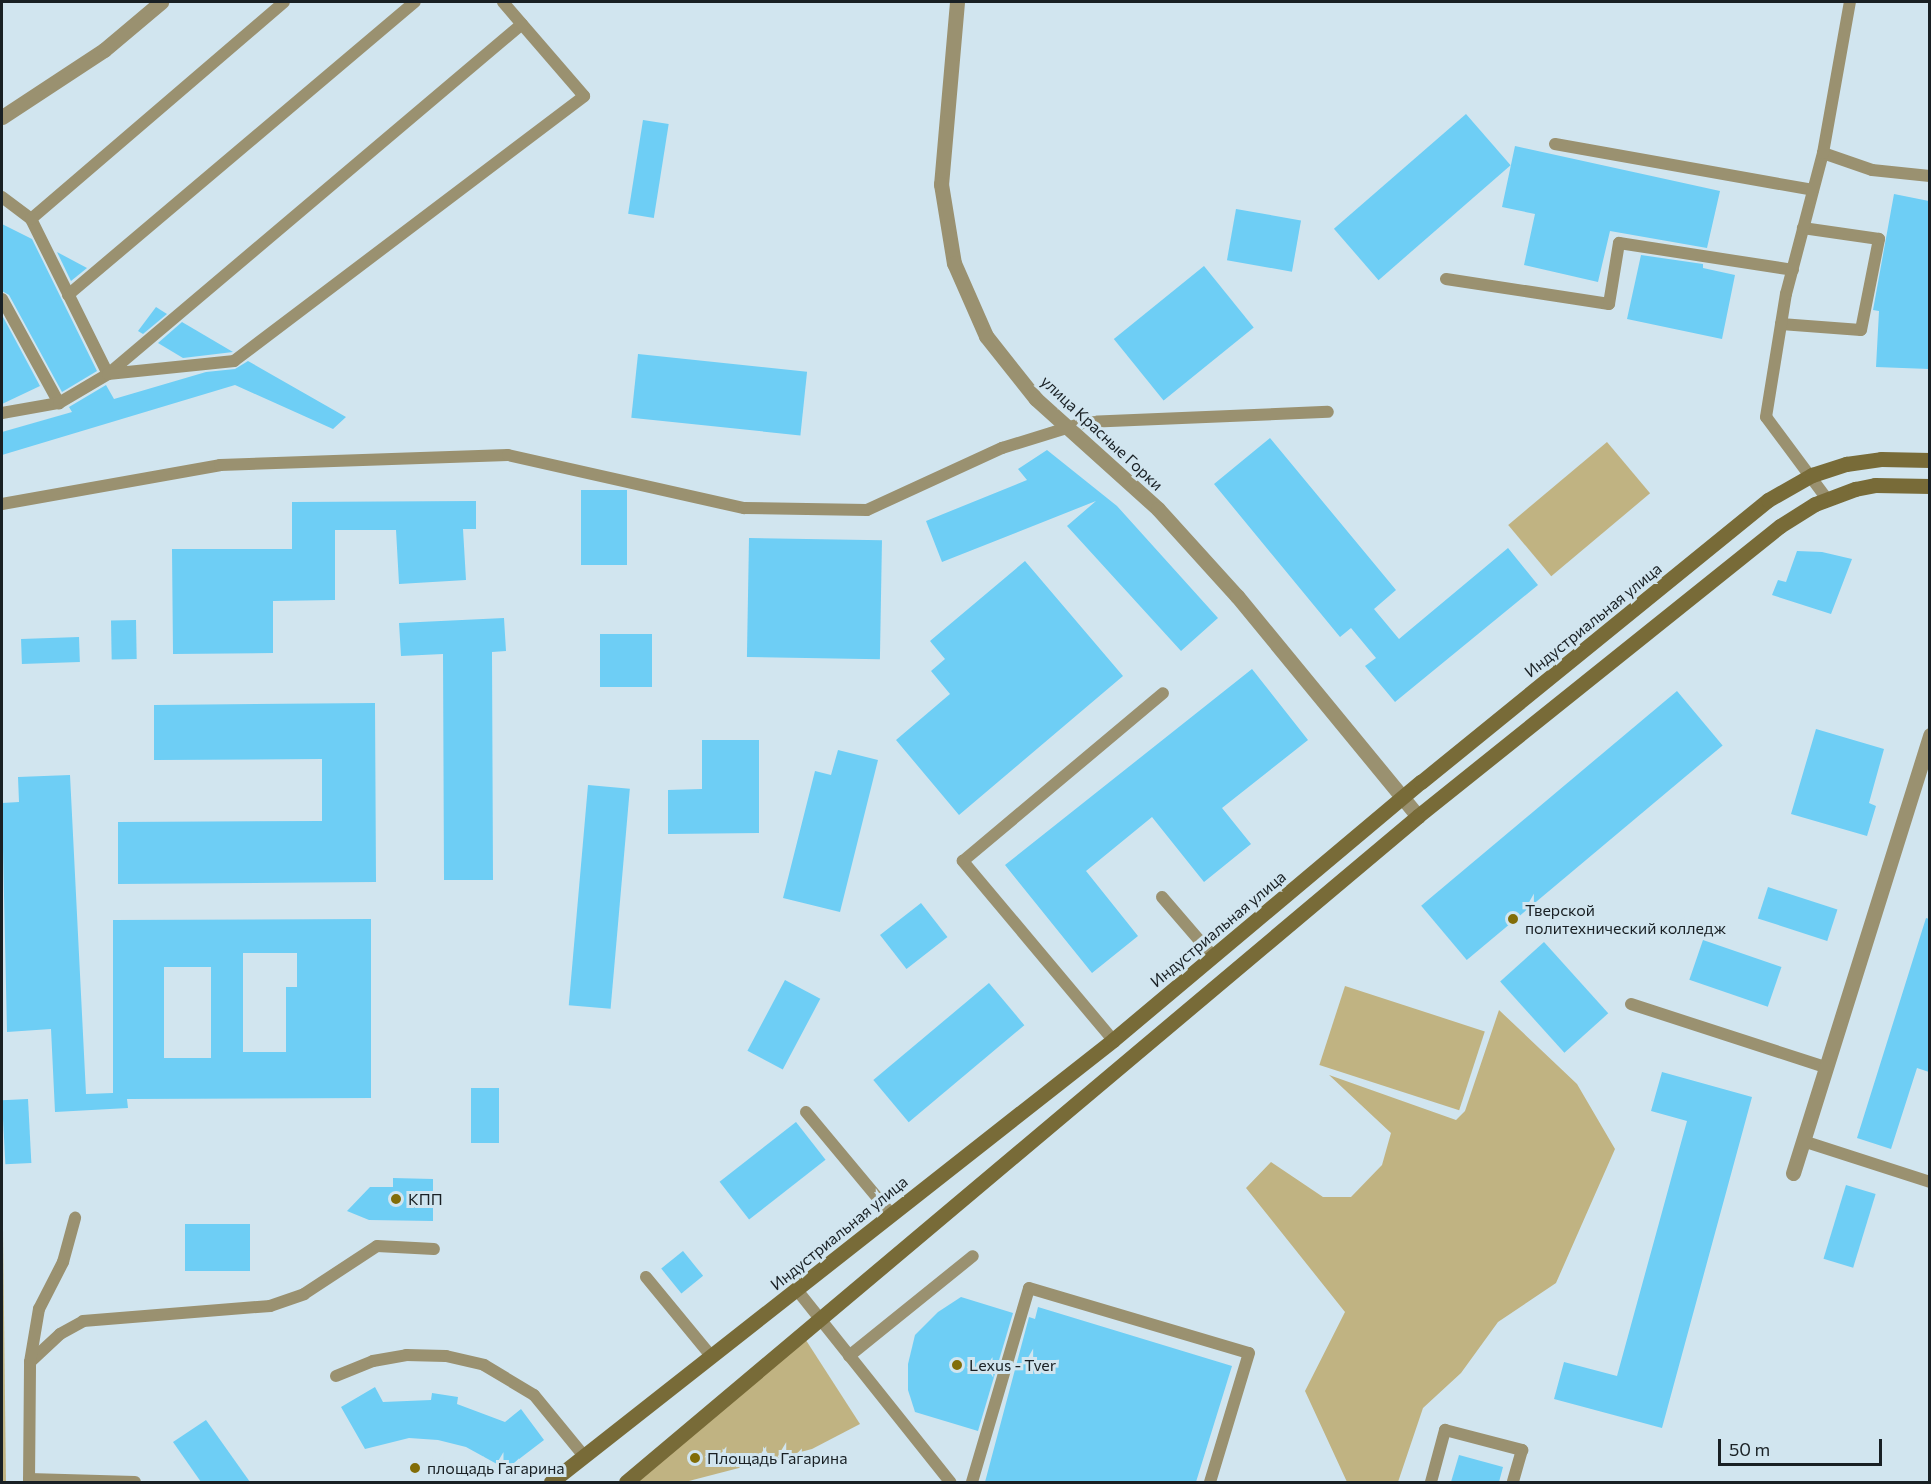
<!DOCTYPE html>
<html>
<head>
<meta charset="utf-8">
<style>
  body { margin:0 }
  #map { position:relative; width:1931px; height:1484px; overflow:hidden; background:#d1e5ef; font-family:Commissioner,sans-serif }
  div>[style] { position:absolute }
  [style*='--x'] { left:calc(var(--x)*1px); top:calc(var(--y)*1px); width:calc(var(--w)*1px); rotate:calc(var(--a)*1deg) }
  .green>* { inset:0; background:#c0b382; transform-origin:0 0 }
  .building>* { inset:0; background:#6ecef5; transform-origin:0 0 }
  .lane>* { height:12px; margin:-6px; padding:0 6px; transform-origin:6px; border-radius:6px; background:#9a9170 }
  .street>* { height:15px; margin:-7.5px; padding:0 7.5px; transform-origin:7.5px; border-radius:7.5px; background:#9a9170 }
  .secondary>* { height:15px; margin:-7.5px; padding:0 7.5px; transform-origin:7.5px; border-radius:7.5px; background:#786b38 }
  .dots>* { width:16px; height:16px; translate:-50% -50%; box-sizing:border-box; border:3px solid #d1e5ef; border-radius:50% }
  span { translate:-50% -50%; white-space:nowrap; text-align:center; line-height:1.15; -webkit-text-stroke:6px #d1e5ef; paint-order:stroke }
  .street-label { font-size:16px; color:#192024 }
  .poi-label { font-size:16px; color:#192024 }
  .left { translate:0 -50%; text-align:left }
  .frame { position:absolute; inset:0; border:3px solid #192024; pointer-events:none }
  .scale { position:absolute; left:1718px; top:1439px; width:164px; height:27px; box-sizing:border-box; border:3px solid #192024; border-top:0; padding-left:8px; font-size:18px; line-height:21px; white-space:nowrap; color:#192024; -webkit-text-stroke:4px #d1e5ef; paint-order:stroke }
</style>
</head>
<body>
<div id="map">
  <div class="green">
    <div style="left:1607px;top:442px;width:67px;height:129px;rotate:50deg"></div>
    <div style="left:1345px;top:986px;width:147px;height:83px;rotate:18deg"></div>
    <div style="clip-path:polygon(1499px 1010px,1577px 1084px,1615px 1149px,1556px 1283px,1498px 1322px,1461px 1373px,1423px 1408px,1398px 1482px,1347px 1482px,1305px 1391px,1345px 1312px,1246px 1188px,1271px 1162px,1323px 1197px,1351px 1197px,1382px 1165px,1391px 1133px,1329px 1075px,1456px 1120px,1465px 1111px)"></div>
    <div style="clip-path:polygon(2px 1229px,3px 1229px,6px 1482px,2px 1482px)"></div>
    <div style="clip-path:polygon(802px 1334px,860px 1424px,812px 1449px,685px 1482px,625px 1482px)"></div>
  </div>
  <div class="building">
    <div style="left:1466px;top:114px;width:68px;height:175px;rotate:49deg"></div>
    <div style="left:643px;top:120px;width:26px;height:95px;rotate:9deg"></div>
    <div style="clip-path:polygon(1515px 146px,1720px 191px,1707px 248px,1610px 231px,1598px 282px,1524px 265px,1535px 214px,1502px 207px)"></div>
    <div style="clip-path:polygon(1894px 194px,1929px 201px,1929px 369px,1876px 367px,1879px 311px,1873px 310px)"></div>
    <div style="left:1236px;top:209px;width:66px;height:52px;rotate:10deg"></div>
    <div style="clip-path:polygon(2px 224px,32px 239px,97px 371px,62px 392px,9px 295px,2px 291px)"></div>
    <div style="clip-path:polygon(57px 252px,87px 268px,71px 281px)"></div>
    <div style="clip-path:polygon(1641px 255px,1703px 264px,1703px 268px,1735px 275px,1722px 339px,1627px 319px)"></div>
    <div style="left:1204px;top:266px;width:79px;height:116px;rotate:51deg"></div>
    <div style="clip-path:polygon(156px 307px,167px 314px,143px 334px,138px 331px)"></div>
    <div style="clip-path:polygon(2px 315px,40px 386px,2px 404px)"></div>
    <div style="clip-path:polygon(182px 322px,233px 352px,183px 358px,158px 343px)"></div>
    <div style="left:638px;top:354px;width:170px;height:64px;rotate:6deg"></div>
    <div style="clip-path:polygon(248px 361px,346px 417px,333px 429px,235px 385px,2px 455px,2px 432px,72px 412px,69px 407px,106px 385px,114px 399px,206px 372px,235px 369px)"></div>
    <div style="clip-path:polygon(1270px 438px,1396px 590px,1374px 609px,1399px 639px,1508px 548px,1538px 585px,1395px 702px,1365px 666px,1376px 658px,1351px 628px,1340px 637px,1214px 484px)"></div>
    <div style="clip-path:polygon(1047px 450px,1117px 506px,1218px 618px,1181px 651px,1067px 526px,1096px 501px,942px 562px,926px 521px,1027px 480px,1018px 469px)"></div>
    <div style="left:581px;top:490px;width:46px;height:75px"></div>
    <div style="clip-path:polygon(476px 501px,476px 529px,463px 529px,466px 580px,399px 584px,396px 530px,335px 530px,335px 600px,273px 601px,273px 653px,173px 654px,172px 549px,292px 549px,292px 502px)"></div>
    <div style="left:749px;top:538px;width:133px;height:119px;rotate:1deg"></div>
    <div style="clip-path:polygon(1797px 551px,1822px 552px,1852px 559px,1831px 614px,1772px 595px,1778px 580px,1786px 582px)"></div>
    <div style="clip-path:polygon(1025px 561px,1123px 676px,959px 815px,896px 740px,950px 694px,931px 671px,945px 659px,930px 641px)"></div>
    <div style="clip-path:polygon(504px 618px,506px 651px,492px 652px,493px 880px,444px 880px,443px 654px,401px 656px,399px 623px)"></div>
    <div style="left:136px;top:620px;width:39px;height:25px;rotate:89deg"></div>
    <div style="left:600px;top:634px;width:52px;height:53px"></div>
    <div style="left:79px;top:637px;width:25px;height:58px;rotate:88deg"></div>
    <div style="clip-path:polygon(1252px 669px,1308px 740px,1222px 808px,1251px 844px,1204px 882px,1152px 817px,1086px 871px,1138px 936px,1092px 973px,1005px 865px)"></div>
    <div style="left:1677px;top:691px;width:71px;height:334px;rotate:50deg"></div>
    <div style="clip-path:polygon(375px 703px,376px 882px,118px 884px,118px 822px,322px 821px,322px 759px,154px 760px,154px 705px)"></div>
    <div style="clip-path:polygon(1816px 729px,1884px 749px,1869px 803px,1876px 806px,1867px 836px,1791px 814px)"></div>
    <div style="clip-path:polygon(702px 740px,759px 740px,759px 833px,668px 834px,668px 790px,702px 789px)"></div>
    <div style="clip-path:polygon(838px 750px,878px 760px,840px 912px,783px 898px,815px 771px,831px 775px)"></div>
    <div style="clip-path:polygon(evenodd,70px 775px,86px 1094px,113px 1093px,113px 920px,371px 919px,371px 1098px,127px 1099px,128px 1108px,55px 1112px,51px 1029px,7px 1032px,2px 803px,19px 802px,18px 777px,70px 775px,243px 953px,297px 953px,297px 987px,286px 987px,286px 1052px,243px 1052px,243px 953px,70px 775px,164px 967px,211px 967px,211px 1058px,164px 1058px,164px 967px)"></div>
    <div style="left:588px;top:785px;width:42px;height:221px;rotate:5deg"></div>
    <div style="left:1768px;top:887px;width:73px;height:33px;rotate:18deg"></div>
    <div style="left:921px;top:903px;width:43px;height:52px;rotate:52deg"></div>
    <div style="clip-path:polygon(1926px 918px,1929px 919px,1929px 1072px,1917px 1068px,1891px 1149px,1857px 1138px)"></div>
    <div style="left:1703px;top:940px;width:83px;height:42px;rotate:19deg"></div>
    <div style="left:1544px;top:942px;width:96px;height:59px;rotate:48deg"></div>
    <div style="left:785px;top:980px;width:40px;height:80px;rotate:28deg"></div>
    <div style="left:989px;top:983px;width:55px;height:151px;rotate:50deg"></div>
    <div style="clip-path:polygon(1662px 1072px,1752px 1097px,1662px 1428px,1554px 1399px,1564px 1362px,1617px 1376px,1687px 1121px,1651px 1111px)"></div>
    <div style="left:471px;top:1088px;width:28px;height:55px"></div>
    <div style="left:28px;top:1099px;width:64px;height:26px;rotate:87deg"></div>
    <div style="left:796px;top:1122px;width:48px;height:97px;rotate:52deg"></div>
    <div style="clip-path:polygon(393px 1178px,433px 1179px,433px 1221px,369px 1220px,347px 1211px,370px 1187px,393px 1187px)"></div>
    <div style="left:1846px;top:1185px;width:31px;height:77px;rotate:17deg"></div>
    <div style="left:185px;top:1224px;width:65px;height:47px"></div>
    <div style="left:683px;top:1251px;width:32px;height:28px;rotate:51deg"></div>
    <div style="clip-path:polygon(961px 1297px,1013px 1313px,978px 1431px,915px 1412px,908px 1390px,908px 1364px,915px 1335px,938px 1312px)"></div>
    <div style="clip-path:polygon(1038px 1307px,1232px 1366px,1196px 1482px,985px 1482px,1029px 1317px,1035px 1319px)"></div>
    <div style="clip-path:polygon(375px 1387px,383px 1402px,431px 1400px,432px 1393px,458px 1397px,457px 1404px,505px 1422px,521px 1409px,544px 1440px,506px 1469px,466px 1447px,438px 1440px,409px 1438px,365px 1449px,341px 1407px)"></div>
    <div style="clip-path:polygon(206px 1420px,250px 1482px,201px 1482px,173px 1442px)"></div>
    <div style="clip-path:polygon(1459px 1455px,1503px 1467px,1499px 1482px,1451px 1482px)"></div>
  </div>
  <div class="lane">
    <div style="--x:1555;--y:144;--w:262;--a:10.1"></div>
    <div style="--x:1823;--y:153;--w:52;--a:19.1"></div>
    <div style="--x:1872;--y:170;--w:58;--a:5.9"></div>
    <div style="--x:2;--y:197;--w:36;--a:37"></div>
    <div style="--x:31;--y:219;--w:173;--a:63.6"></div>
    <div style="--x:108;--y:374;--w:542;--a:-40.21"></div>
    <div style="--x:31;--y:219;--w:333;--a:-40.6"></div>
    <div style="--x:1446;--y:279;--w:165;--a:8.7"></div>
    <div style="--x:1609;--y:304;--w:62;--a:-80.7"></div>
    <div style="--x:1619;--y:243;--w:176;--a:8.8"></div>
    <div style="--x:68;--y:295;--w:454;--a:-40.2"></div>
    <div style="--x:2;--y:299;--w:119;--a:61.3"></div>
    <div style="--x:1781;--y:324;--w:80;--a:4.3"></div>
    <div style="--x:1861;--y:330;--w:93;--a:-78.8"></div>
    <div style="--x:1879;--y:239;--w:77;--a:-171.8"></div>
    <div style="--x:2;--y:413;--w:58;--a:-10"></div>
    <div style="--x:59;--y:403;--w:57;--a:-30.6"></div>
    <div style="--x:108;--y:374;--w:127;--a:-5.9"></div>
    <div style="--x:234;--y:361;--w:439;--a:-37.1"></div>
    <div style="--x:584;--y:96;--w:124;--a:-130.8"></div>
    <div style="--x:1827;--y:499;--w:102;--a:-126.6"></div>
    <div style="--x:1766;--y:417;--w:125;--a:-80.8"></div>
    <div style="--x:1786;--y:294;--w:146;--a:-75.3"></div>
    <div style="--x:1823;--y:153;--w:153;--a:-79.9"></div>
    <div style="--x:2;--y:504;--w:221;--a:-10.1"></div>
    <div style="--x:220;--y:465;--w:288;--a:-2"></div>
    <div style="--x:508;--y:455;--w:242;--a:12.7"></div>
    <div style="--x:744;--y:508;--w:123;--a:0.9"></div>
    <div style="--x:867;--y:510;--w:149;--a:-24.7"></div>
    <div style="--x:1002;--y:448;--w:88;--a:-17.2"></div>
    <div style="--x:1086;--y:422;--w:242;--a:-2.4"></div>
    <div style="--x:1162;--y:897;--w:78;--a:49.2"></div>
    <div style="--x:1631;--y:1004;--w:204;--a:18"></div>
    <div style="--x:1113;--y:1040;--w:234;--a:-130"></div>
    <div style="--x:963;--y:861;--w:261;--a:-40"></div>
    <div style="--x:806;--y:1112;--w:133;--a:50.2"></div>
    <div style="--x:1803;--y:1141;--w:133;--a:17.9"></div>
    <div style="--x:646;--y:1277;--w:104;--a:50.5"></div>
    <div style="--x:797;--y:1290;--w:246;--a:51.4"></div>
    <div style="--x:849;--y:1356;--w:159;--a:-38.9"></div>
    <div style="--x:30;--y:1362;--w:41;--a:-43"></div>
    <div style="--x:60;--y:1334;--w:26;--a:-29"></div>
    <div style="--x:83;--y:1321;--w:188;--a:-4.6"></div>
    <div style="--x:270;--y:1306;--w:36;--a:-19"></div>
    <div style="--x:304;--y:1294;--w:87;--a:-33.3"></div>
    <div style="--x:377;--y:1246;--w:57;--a:3"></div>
    <div style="--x:336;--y:1376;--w:40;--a:-22"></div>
    <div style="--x:373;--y:1361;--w:34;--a:-10"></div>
    <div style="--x:406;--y:1355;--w:40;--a:1.4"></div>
    <div style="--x:446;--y:1356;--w:39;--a:13"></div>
    <div style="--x:484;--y:1365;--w:58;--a:31"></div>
    <div style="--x:534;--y:1395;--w:79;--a:50.7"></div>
    <div style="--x:29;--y:1479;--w:106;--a:1.6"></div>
    <div style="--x:29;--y:1482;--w:120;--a:-89.5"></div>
    <div style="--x:30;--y:1362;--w:54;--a:-80.4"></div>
    <div style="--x:39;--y:1309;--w:53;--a:-62.9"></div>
    <div style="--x:63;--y:1262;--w:46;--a:-74.7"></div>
    <div style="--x:972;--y:1482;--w:202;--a:-73.6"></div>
    <div style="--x:1029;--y:1288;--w:229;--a:16.5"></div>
    <div style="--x:1249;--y:1353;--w:135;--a:106.8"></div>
    <div style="--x:1431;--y:1482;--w:54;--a:-74.9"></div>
    <div style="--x:1445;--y:1430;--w:80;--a:14.6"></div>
    <div style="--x:1522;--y:1450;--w:33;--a:106"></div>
  </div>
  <div class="street">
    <div style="--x:957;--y:2;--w:183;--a:95"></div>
    <div style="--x:941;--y:184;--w:80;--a:80.7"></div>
    <div style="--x:954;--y:263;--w:80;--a:66.3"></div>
    <div style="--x:986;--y:336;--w:80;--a:51.6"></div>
    <div style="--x:1036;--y:399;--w:164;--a:42"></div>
    <div style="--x:1158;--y:509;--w:118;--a:47.8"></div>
    <div style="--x:1237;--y:596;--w:285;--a:50.6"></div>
    <div style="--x:2;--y:117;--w:122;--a:-33.3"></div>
    <div style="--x:104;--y:50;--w:75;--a:-40.1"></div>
    <div style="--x:1793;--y:1173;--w:459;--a:-72.6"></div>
  </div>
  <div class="secondary">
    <div style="--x:551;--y:1482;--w:715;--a:-38.18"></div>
    <div style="--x:1113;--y:1040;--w:402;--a:-40"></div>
    <div style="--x:1421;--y:782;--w:447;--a:-39.1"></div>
    <div style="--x:1768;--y:500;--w:51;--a:-29.6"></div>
    <div style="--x:1812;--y:475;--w:36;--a:-18"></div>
    <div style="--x:1846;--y:464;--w:35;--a:-8"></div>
    <div style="--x:1881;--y:459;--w:49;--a:1.2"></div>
    <div style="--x:626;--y:1482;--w:1035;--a:-40.06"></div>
    <div style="--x:1418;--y:816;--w:464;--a:-38.7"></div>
    <div style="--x:1780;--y:526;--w:41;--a:-32.2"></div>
    <div style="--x:1815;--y:504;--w:43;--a:-20.6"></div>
    <div style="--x:1855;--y:489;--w:20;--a:-11"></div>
    <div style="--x:1875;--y:485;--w:55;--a:1"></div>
  </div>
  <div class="dots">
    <div style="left:1513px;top:919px;background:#826d08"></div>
    <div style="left:396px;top:1199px;background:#826d08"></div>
    <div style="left:957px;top:1365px;background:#826d08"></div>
    <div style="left:695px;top:1458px;background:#826d08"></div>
    <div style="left:415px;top:1468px;background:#826d08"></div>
  </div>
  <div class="street-label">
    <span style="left:1102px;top:433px;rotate:43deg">улица Красные Горки</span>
    <span style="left:1593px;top:620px;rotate:-39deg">Индустриальная улица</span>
    <span style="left:1218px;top:929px;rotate:-40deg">Индустриальная улица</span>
    <span style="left:839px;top:1233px;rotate:-39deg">Индустриальная улица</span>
  </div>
  <div class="poi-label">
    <span class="left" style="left:1525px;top:919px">Тверской<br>политехнический колледж</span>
    <span class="left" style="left:408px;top:1199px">КПП</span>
    <span class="left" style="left:969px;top:1365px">Lexus - Tver</span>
    <span class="left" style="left:707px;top:1458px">Площадь Гагарина</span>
    <span class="left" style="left:427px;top:1468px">площадь Гагарина</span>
  </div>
  <div class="frame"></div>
  <div class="scale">50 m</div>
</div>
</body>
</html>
